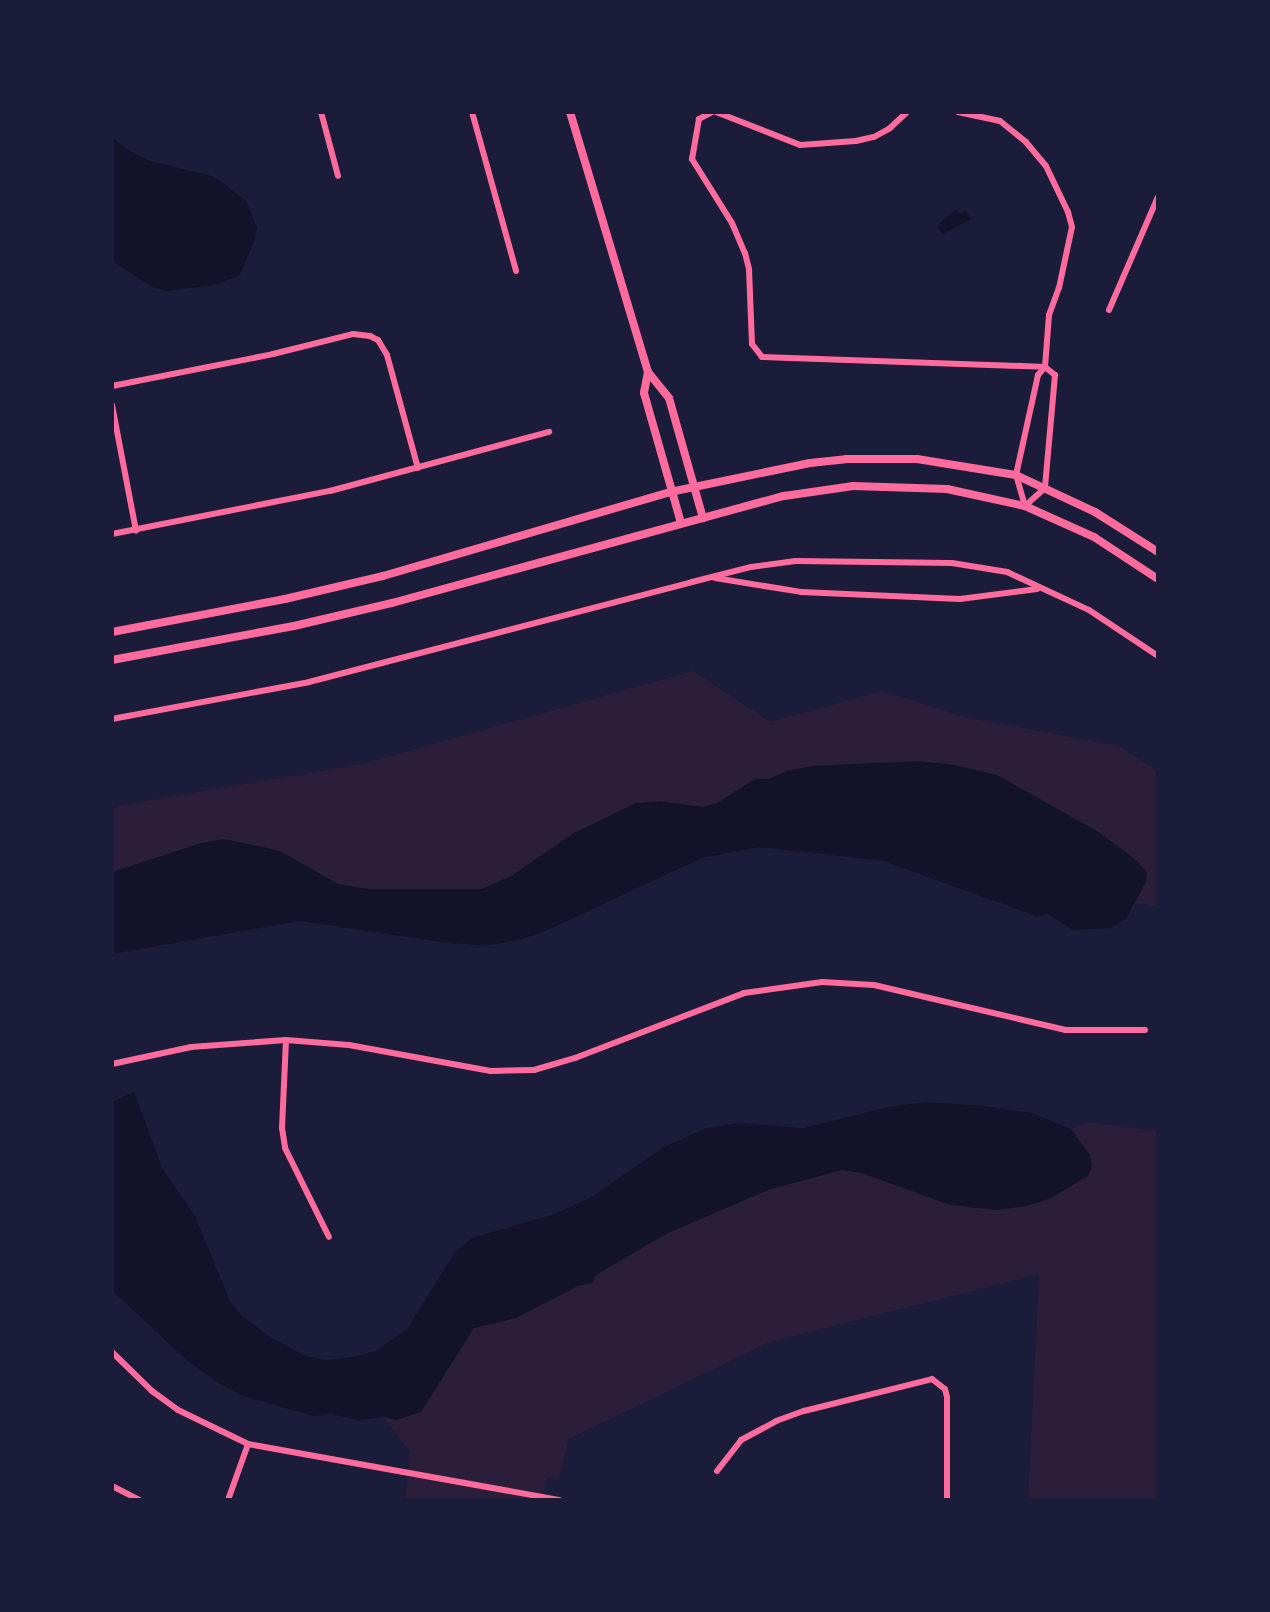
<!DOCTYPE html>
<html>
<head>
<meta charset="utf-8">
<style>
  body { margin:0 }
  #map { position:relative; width:1270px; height:1612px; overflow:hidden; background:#1b1b3a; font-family:"Noto Sans",sans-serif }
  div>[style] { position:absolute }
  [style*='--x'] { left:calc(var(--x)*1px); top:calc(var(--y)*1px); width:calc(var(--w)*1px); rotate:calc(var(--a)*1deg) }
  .green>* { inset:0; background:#2a1e3b }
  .water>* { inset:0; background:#12122b }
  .minor>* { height:6px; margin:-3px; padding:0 3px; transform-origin:3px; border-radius:3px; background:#ff6b9d }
  .tertiary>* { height:8px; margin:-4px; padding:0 4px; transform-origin:4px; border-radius:4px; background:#ff6b9d }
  span { translate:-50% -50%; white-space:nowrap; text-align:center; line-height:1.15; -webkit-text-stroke:7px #1b1b3a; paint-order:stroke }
  .frame { position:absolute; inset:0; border:114px solid #1b1b3a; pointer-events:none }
</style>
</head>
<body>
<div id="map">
  <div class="green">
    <div style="clip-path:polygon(693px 671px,770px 722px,882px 691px,964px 717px,1119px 746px,1158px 772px,1158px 906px,1137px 903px,1126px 919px,1111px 928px,1073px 930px,1048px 914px,1036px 916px,883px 861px,759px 847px,702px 858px,550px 929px,519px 940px,486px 946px,440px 942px,300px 921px,112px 954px,112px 810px,122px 805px,362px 764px)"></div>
    <div style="clip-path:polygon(926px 1102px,1032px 1113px,1071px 1129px,1088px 1122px,1158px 1131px,1158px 1500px,1028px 1500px,1039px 1274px,767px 1343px,569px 1439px,559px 1479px,546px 1478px,544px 1500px,405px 1500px,410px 1452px,384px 1417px,354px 1357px,377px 1350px,407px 1329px,455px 1252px,472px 1238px,554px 1214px,590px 1198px,664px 1147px,706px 1128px,740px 1123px,803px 1128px,888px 1107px)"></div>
  </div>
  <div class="water">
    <div style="clip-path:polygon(112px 137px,126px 149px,150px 161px,215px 177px,246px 201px,257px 227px,255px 240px,239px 276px,213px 285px,167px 291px,154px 288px,112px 261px)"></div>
    <div style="clip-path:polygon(956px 209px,960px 213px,966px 211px,971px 219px,942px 234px,937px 226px)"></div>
    <div style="clip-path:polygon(919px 761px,955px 765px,997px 775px,1097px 831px,1135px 859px,1147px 872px,1146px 882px,1126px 919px,1111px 928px,1073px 930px,1048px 914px,1036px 916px,883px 861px,759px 847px,702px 858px,550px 929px,519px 940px,486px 946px,440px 942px,300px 921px,112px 954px,112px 872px,201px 843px,225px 839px,280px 851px,338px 884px,367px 889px,482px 889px,511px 876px,574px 833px,636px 803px,659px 801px,703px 807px,717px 803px,755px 779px,768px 779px,787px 771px,811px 766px)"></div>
    <div style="clip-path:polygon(134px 1092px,163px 1170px,195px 1216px,230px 1301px,242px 1316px,270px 1337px,305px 1356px,325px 1360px,354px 1357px,377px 1350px,407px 1329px,455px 1252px,472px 1238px,554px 1214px,590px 1198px,664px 1147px,706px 1128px,740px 1123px,803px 1128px,888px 1107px,926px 1102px,984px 1106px,1032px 1113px,1071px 1129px,1090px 1155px,1092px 1166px,1088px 1176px,1049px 1199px,1027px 1206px,996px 1210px,950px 1205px,862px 1173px,842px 1170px,768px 1190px,666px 1234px,596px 1275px,592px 1283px,578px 1286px,516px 1318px,474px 1328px,421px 1412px,396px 1420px,384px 1417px,358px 1420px,331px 1414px,314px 1416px,243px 1396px,223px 1386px,185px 1359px,112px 1290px,112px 1102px)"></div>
  </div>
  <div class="minor">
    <div style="--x:321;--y:112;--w:66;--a:75.1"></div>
    <div style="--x:472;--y:112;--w:165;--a:74.5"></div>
    <div style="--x:712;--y:112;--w:15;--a:152"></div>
    <div style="--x:699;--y:119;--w:41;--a:99.9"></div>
    <div style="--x:692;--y:159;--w:75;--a:58"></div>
    <div style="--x:732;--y:223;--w:33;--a:67"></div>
    <div style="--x:745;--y:253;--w:16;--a:76"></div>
    <div style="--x:749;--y:269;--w:75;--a:87.7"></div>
    <div style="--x:752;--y:344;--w:16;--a:52"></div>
    <div style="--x:762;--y:357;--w:283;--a:2"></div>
    <div style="--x:1045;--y:367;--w:52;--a:-85.6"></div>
    <div style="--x:1049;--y:315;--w:29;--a:-70"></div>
    <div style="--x:1059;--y:288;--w:62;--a:-78"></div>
    <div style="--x:1072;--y:227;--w:16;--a:-105"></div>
    <div style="--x:1068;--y:212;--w:51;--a:-115.6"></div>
    <div style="--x:1046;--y:166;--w:31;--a:-130"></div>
    <div style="--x:1026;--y:142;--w:33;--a:-141"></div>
    <div style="--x:1000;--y:121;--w:43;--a:-167.9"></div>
    <div style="--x:716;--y:112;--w:90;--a:21.4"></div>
    <div style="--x:800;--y:145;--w:56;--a:-4.1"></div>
    <div style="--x:856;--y:141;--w:18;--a:-13"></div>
    <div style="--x:874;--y:137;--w:18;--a:-29"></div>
    <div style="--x:890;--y:128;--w:23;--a:-43"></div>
    <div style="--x:1109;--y:310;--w:123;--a:-66.6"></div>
    <div style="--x:1045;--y:367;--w:13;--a:39"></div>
    <div style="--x:1055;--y:375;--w:113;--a:95.1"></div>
    <div style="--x:1045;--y:488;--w:27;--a:138"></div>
    <div style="--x:1025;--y:506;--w:32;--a:-106"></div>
    <div style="--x:1016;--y:475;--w:102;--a:-77.6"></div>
    <div style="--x:1038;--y:375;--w:11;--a:-49"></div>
    <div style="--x:112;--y:386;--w:164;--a:-11.2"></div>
    <div style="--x:273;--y:354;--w:82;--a:-14"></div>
    <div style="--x:353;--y:334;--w:17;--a:7"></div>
    <div style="--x:370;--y:336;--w:9;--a:27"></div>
    <div style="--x:378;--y:340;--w:17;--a:59"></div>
    <div style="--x:387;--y:355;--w:117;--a:74.7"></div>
    <div style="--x:112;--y:405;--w:128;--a:79.2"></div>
    <div style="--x:112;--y:534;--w:222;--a:-11.2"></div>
    <div style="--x:330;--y:491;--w:227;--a:-15.1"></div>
    <div style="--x:715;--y:578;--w:87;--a:9.2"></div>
    <div style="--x:801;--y:592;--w:159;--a:2.5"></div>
    <div style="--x:960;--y:599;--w:78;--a:-7.4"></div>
    <div style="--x:112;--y:719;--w:200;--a:-10.6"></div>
    <div style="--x:309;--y:682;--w:396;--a:-14.6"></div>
    <div style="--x:692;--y:582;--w:61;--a:-14.3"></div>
    <div style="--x:751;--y:567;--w:45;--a:-7.6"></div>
    <div style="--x:796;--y:561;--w:156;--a:0.7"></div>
    <div style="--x:952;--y:563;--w:56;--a:9.3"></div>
    <div style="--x:1007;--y:572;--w:90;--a:24.9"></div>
    <div style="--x:1089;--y:610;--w:83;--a:33.7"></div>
    <div style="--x:286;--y:1040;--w:88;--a:92.6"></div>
    <div style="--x:282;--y:1128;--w:20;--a:81"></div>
    <div style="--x:285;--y:1148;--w:99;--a:63.7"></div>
    <div style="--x:112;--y:1064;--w:81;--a:-12.1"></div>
    <div style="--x:191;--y:1047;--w:95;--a:-4.2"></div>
    <div style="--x:286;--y:1040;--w:63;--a:4.5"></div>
    <div style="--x:349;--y:1045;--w:144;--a:10.4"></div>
    <div style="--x:491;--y:1071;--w:43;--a:-1.3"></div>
    <div style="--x:534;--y:1070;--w:43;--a:-16.3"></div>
    <div style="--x:575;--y:1058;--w:181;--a:-21"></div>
    <div style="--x:744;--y:993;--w:79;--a:-8"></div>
    <div style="--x:822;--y:982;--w:52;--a:3.3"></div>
    <div style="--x:874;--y:985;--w:197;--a:13.2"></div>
    <div style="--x:1066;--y:1030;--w:79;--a:0"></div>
    <div style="--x:112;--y:1352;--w:56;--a:44.3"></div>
    <div style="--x:152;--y:1391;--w:32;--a:36"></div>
    <div style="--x:178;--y:1410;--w:78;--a:25.9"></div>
    <div style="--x:248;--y:1444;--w:317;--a:10.2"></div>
    <div style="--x:717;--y:1471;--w:39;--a:-52"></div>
    <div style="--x:741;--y:1440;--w:40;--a:-28"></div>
    <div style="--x:776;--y:1421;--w:30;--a:-20"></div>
    <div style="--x:804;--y:1411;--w:132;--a:-14"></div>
    <div style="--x:932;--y:1379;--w:16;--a:38"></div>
    <div style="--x:945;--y:1389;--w:8;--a:76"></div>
    <div style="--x:947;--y:1397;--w:103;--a:90"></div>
    <div style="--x:112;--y:1486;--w:30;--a:27"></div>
    <div style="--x:228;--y:1500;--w:59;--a:-70.3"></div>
  </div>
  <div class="tertiary">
    <div style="--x:570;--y:112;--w:271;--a:73.3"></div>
    <div style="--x:648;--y:372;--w:33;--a:51"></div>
    <div style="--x:669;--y:398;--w:125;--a:74.2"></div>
    <div style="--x:648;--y:372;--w:21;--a:101"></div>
    <div style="--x:644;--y:393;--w:135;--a:74.1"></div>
    <div style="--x:112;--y:632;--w:176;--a:-10.8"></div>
    <div style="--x:285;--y:599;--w:101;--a:-13.2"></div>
    <div style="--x:383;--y:576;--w:299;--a:-16.3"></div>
    <div style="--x:670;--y:492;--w:143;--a:-11.7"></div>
    <div style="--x:810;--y:463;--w:36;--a:-6"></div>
    <div style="--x:846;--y:459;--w:71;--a:0"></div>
    <div style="--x:917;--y:459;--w:100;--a:9.2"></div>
    <div style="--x:1016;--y:475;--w:87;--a:25.1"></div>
    <div style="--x:1095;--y:512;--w:75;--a:32.4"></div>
    <div style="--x:112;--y:660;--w:185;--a:-10.6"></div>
    <div style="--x:294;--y:626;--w:101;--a:-13.2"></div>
    <div style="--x:392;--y:603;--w:406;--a:-15.3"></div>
    <div style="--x:784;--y:496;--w:70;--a:-8.2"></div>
    <div style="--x:853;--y:486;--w:94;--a:1.8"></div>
    <div style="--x:947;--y:489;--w:80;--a:12.3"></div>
    <div style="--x:1025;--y:506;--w:76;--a:24.2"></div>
    <div style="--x:1094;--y:537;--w:77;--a:33.3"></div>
  </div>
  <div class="frame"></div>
</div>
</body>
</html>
